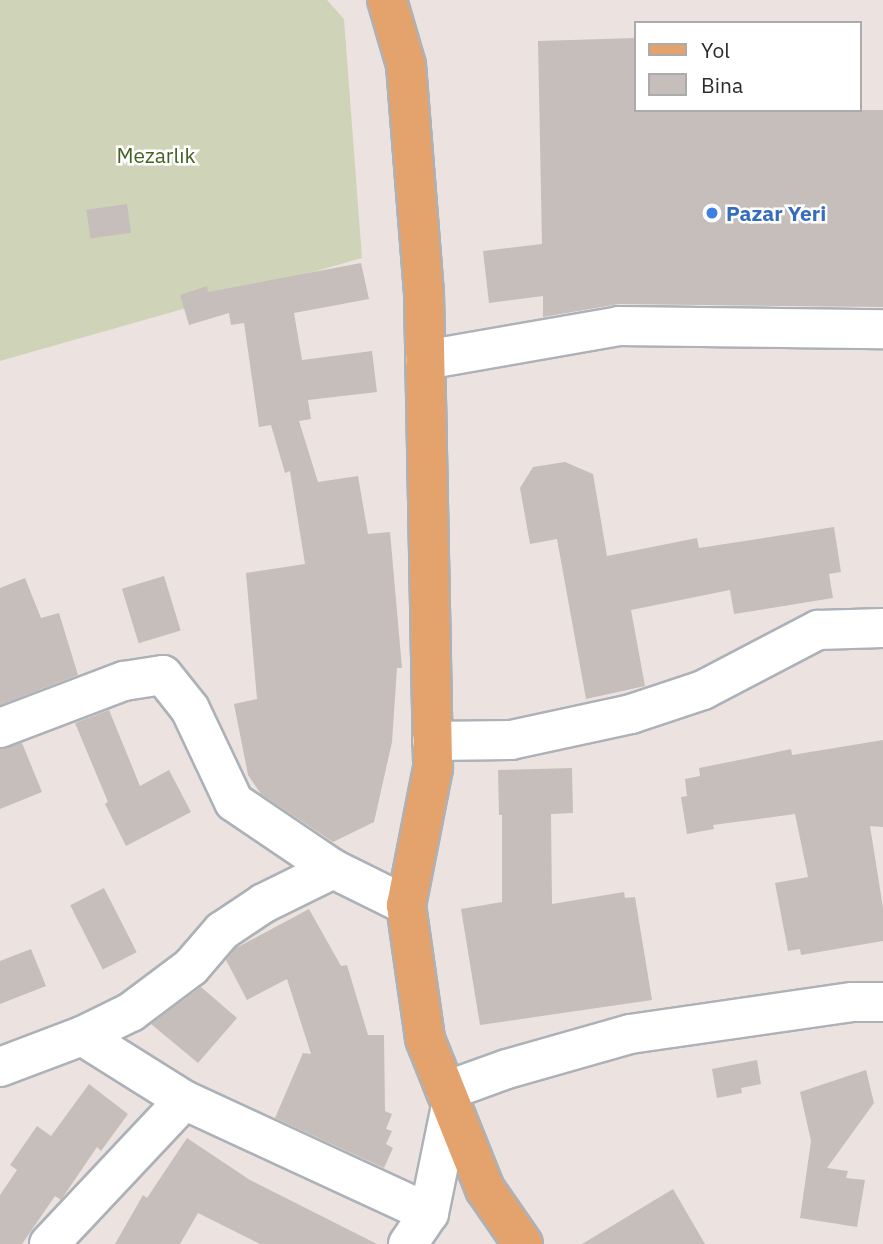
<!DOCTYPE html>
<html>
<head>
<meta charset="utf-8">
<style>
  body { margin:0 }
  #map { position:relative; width:883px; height:1244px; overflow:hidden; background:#ece3e0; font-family:"IBM Plex Sans",sans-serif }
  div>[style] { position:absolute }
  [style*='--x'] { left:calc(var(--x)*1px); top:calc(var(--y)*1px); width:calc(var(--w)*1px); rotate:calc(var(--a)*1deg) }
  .cemetery>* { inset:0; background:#cfd4b8 }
  .building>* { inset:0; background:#c5bebb; transform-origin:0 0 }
  .roads { filter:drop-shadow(2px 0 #acb2b7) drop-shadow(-2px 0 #acb2b7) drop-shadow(0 2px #acb2b7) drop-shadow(0 -2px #acb2b7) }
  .minor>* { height:38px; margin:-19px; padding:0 19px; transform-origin:19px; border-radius:19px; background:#fff }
  .major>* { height:38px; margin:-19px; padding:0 19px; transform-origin:19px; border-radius:19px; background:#e4a36c }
  .dots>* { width:19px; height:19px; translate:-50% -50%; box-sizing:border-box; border:4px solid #fff; border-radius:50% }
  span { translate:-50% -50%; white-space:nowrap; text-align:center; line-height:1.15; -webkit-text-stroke:5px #fff; paint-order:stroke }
  .park-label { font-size:21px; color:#436322 }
  .shop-label { font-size:21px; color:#366cbe; font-weight:700 }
  .left { translate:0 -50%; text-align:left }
  .legend { position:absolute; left:634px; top:21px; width:228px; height:91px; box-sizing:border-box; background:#fff; border:2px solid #ababab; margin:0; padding:9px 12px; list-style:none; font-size:21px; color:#2c2c2c }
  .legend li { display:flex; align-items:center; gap:14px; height:35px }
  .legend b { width:35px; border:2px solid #ababab }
</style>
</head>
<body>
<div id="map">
  <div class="cemetery">
    <div style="clip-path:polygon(0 0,327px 0,344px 19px,362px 258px,0 361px)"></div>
  </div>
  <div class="building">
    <div style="clip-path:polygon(636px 38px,636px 110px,883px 110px,883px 307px,619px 304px,543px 317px,543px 296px,489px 303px,483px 251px,542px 244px,538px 41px)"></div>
    <div style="left:127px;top:204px;width:29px;height:41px;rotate:82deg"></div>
    <div style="clip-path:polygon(361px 263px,369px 299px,294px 313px,302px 360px,372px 351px,377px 392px,308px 400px,311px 419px,299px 421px,318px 482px,358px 476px,368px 534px,390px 532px,402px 668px,397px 668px,392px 742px,374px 822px,333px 842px,261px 794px,248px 775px,234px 704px,257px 699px,246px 573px,305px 564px,290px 471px,285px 473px,271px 425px,259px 427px,244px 323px,231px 325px,229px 313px,189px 325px,180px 295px,207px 286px,208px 292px)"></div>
    <div style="clip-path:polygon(565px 462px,593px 474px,607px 556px,697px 538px,699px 548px,834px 527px,841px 572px,829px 574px,833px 598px,734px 614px,730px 590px,631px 610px,645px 686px,586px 699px,557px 539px,530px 544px,520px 488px,533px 467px)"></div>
    <div style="left:164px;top:576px;width:57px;height:44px;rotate:73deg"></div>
    <div style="clip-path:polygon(25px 578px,41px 618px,59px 613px,78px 675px,0 705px,0 588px)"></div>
    <div style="clip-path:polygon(109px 710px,140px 786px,169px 770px,191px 812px,126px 846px,105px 804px,108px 802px,75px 723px)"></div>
    <div style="clip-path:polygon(883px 740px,883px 827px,870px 826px,883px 908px,883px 941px,801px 955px,800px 949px,788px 951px,775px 883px,808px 877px,795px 814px,713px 825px,714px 829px,687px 834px,681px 797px,687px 796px,685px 779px,700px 776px,699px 768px,744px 759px,791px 749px,792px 755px)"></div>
    <div style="clip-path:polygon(22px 743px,42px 792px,0 809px,0 749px)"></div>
    <div style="clip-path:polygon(572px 768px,573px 813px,551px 814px,552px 904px,624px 892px,625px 898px,635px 897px,652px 1000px,480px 1025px,461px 909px,502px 902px,502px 815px,499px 815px,498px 770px)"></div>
    <div style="left:104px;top:888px;width:72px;height:38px;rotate:63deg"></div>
    <div style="clip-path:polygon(309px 909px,341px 966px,347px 965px,368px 1035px,384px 1035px,385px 1111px,392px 1114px,386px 1129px,392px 1131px,386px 1144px,393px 1148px,384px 1168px,275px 1118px,303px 1053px,311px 1054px,287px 979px,247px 1000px,226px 960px,236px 948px)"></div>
    <div style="clip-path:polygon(31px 949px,46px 986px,0 1004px,0 961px)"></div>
    <div style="clip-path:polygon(201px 987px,237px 1018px,198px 1063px,151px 1024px)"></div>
    <div style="clip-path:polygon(757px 1060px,761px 1084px,741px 1088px,742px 1093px,717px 1098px,712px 1069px)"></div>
    <div style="clip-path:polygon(866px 1070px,874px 1103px,827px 1168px,848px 1171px,846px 1178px,865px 1180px,857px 1227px,800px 1218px,811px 1141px,800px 1092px)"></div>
    <div style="clip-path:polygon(89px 1084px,128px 1114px,101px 1151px,97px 1147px,63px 1197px,61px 1200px,55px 1196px,22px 1244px,0 1244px,0 1195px,17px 1170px,10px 1165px,37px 1126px,51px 1136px)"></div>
    <div style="clip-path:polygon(187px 1138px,250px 1180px,377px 1244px,260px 1244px,198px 1213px,180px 1244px,115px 1244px,143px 1195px,147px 1198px)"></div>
    <div style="clip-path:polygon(673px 1189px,705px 1244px,582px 1244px)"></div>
  </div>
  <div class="roads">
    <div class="minor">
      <div style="--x:425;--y:360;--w:197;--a:-9.9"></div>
      <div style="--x:619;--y:326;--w:264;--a:0.7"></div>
      <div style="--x:0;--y:728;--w:133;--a:-20.8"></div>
      <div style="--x:124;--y:681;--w:39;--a:-9"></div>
      <div style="--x:163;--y:675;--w:43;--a:51.5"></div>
      <div style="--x:190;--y:709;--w:103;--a:64.7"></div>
      <div style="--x:234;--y:802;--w:120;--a:34.1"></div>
      <div style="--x:333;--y:869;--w:81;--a:26.3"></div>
      <div style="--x:432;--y:741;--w:79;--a:-0.7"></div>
      <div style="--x:511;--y:740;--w:123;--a:-12.2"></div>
      <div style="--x:631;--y:714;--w:76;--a:-18.4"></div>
      <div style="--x:703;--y:690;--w:130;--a:-27.6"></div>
      <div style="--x:818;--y:630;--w:65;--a:-1.8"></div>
      <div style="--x:82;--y:1036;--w:55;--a:-26.1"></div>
      <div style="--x:131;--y:1012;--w:75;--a:-36.9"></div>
      <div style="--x:191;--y:967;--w:48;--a:-49.3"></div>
      <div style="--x:222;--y:931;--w:50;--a:-33.7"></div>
      <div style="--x:264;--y:903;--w:77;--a:-26.2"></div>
      <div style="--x:0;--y:1067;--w:88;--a:-20.7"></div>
      <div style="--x:82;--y:1036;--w:120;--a:32.1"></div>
      <div style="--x:184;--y:1100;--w:270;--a:24.8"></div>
      <div style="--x:446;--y:1091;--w:65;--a:-19.8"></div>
      <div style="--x:507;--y:1069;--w:128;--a:-15.9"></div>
      <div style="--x:630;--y:1034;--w:225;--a:-8.2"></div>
      <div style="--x:853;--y:1002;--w:30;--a:0"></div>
      <div style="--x:49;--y:1244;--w:197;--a:-46.8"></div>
      <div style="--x:408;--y:1244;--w:37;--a:-56"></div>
      <div style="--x:429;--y:1213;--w:109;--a:-78.4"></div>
    </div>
    <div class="major">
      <div style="--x:387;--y:0;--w:68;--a:73.7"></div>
      <div style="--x:406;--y:65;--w:229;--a:85.5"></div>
      <div style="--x:424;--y:293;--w:475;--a:88.9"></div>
      <div style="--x:433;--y:768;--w:140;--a:101.1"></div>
      <div style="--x:406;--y:905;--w:135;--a:81.9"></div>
      <div style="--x:425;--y:1039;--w:162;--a:68.2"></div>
      <div style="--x:485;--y:1189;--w:67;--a:55.4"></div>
    </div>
  </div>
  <div class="dots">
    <div style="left:712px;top:213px;background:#3f7fe0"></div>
  </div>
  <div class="park-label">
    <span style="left:156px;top:155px">Mezarlık</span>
  </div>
  <div class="shop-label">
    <span class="left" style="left:726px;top:213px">Pazar Yeri</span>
  </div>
  <ul class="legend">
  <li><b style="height:9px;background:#e4a36c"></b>Yol</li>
  <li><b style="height:19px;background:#c5bebb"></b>Bina</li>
  </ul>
</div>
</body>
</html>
